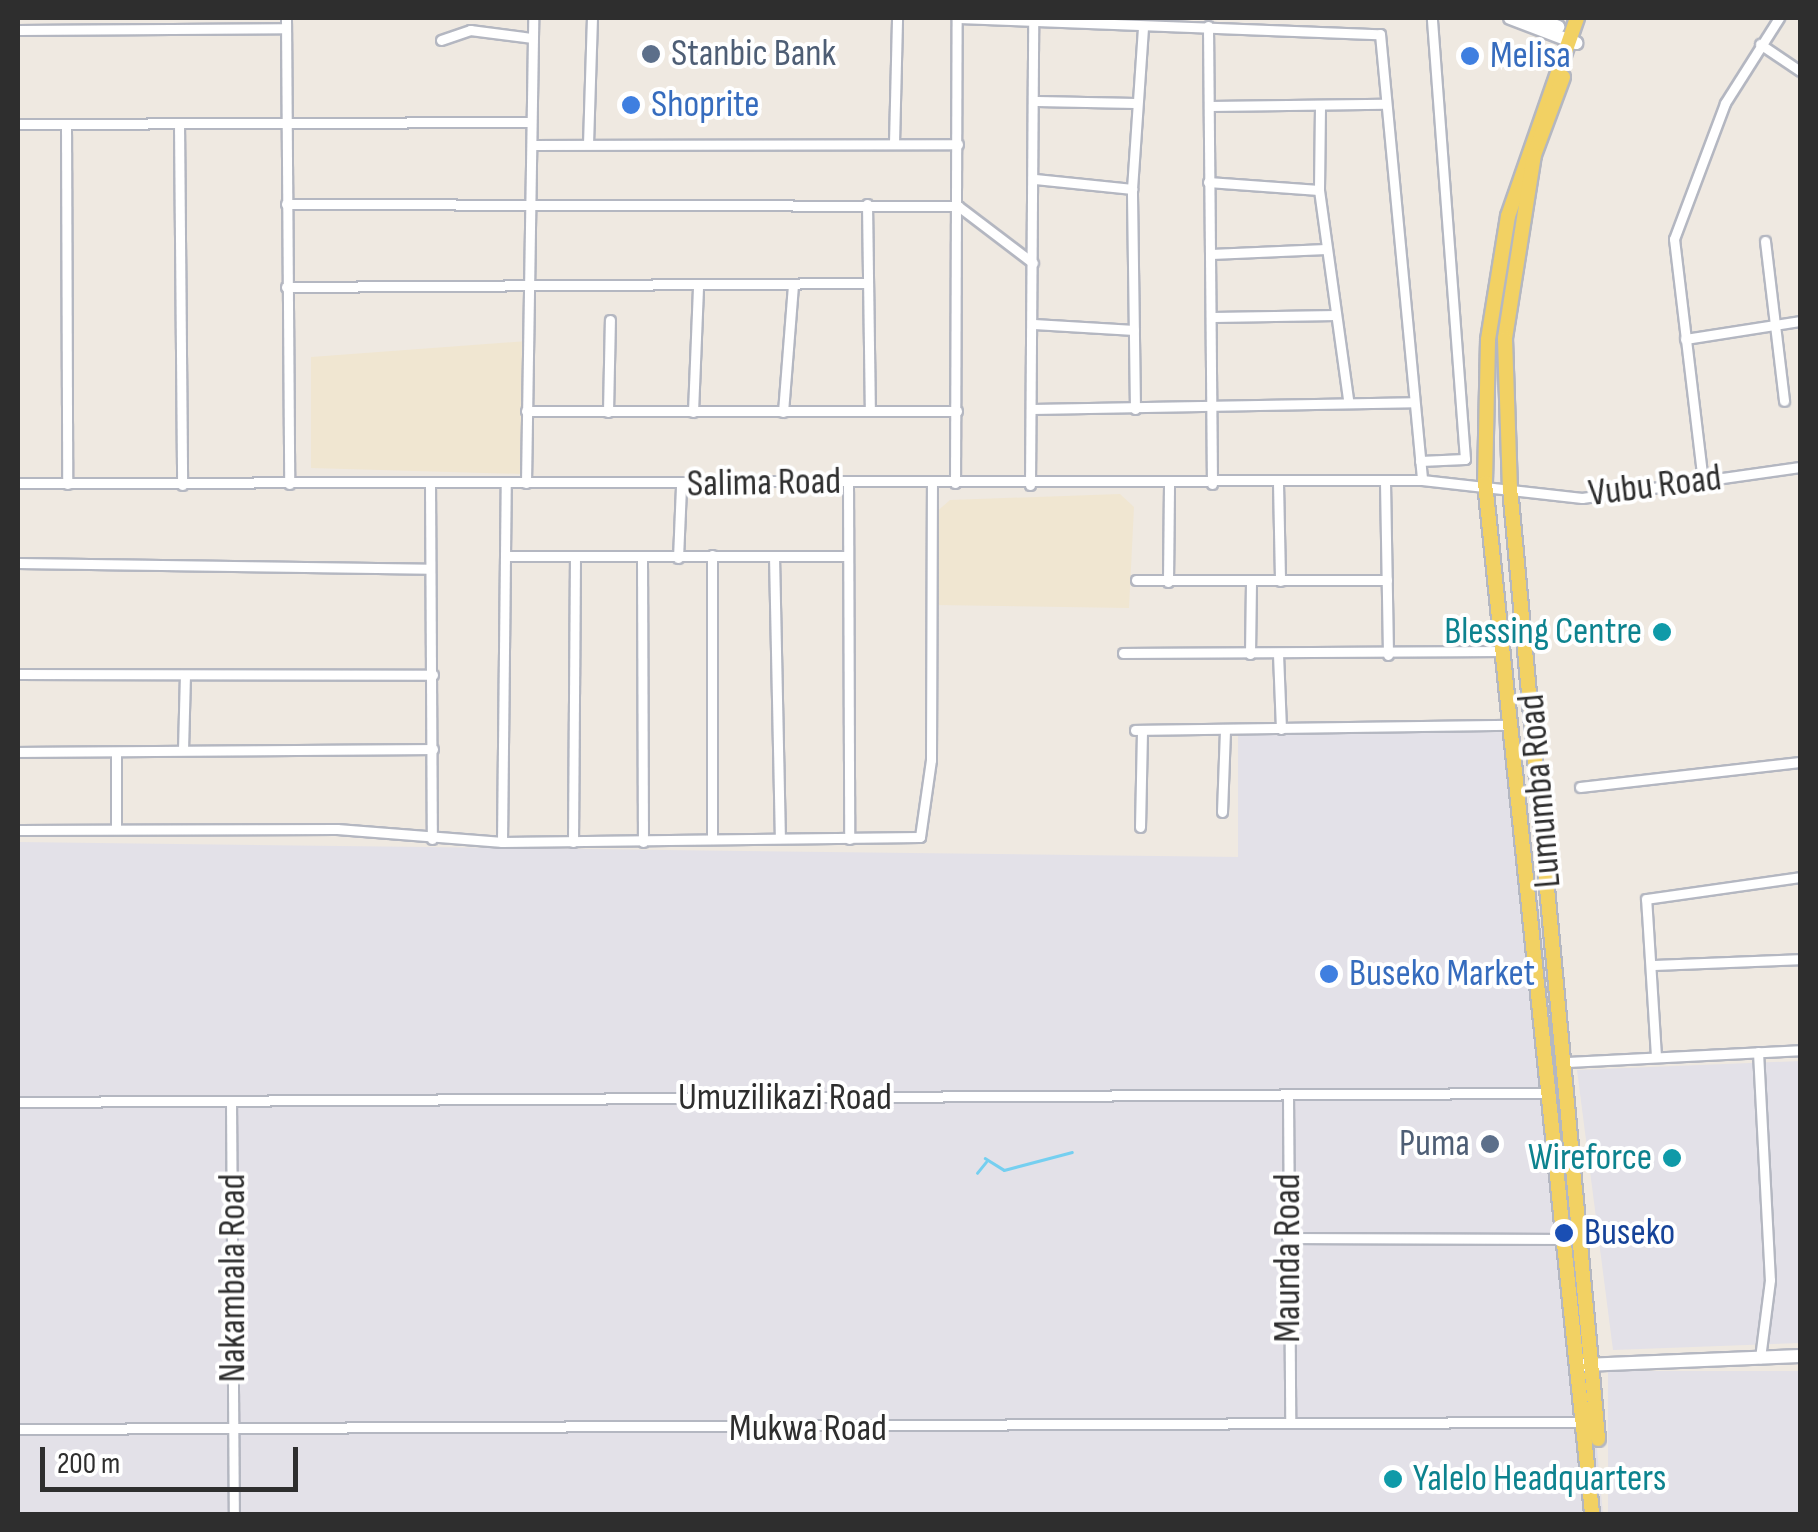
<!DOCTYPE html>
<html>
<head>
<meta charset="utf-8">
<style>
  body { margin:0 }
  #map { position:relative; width:1818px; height:1532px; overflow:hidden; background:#efe9e1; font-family:"Sofia Sans Condensed",sans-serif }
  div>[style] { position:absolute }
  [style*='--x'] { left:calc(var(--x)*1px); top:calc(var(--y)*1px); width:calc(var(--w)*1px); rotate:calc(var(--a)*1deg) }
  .industrial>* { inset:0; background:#e3e1e8; transform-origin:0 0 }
  .education>* { inset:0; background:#f0e6d1 }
  .stream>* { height:2.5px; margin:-1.25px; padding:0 1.25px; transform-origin:1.25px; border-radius:1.25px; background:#75cff0 }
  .roads { filter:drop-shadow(2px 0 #b4b7c1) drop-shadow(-2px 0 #b4b7c1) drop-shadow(0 2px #b4b7c1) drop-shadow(0 -2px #b4b7c1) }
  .street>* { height:9px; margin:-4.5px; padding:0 4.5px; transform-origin:4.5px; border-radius:4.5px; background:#fff }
  .secondary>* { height:12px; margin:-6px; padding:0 6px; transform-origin:6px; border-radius:6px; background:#fff }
  .primary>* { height:14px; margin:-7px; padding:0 7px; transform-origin:7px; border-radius:7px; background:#f2d163 }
  .dots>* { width:28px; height:28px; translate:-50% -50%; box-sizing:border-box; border:5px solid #fff; border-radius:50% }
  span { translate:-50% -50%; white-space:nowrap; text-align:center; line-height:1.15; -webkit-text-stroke:8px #fff; paint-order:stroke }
  .service-label { font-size:38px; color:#4e5e75 }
  .left { translate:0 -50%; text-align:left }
  .right { translate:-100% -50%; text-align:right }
  .shop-label { font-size:38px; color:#366cbe }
  .street-label { font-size:38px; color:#2e2e2e }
  .culture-label { font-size:38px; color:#0d838f }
  .transit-label { font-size:38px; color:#164399 }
  .frame { position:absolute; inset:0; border:20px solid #2e2e2e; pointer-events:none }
  .scale { position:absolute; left:40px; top:1447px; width:258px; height:45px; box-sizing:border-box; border:5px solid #2e2e2e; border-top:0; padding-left:12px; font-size:30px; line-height:35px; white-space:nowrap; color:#2e2e2e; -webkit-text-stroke:8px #fff; paint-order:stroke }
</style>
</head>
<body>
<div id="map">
  <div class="industrial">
    <div style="clip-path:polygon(1514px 719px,1564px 1096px,1603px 1514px,18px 1514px,18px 842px,1238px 857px,1238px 732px)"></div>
    <div style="clip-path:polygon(1800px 1061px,1800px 1343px,1613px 1350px,1577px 1070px)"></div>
    <div style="left:1800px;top:1371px;width:143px;height:192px;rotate:90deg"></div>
  </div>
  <div class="education">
    <div style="clip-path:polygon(527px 341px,523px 474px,311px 468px,311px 357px)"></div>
    <div style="clip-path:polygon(1120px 494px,1134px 507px,1129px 608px,934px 605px,934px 514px,950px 500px)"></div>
  </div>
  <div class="stream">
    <div style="--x:985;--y:1158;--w:22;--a:32"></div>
    <div style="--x:1004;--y:1170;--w:70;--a:-14.8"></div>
    <div style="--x:977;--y:1173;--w:14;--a:-51"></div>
  </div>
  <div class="roads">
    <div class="street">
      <div style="--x:286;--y:18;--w:466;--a:89.6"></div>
      <div style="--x:957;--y:18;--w:423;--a:2.2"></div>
      <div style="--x:1380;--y:34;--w:448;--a:84.6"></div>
      <div style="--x:1208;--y:26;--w:458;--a:89.5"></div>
      <div style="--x:18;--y:30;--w:268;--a:-0.4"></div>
      <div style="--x:441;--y:40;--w:31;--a:-19"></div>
      <div style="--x:470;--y:30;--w:63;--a:7.4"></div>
      <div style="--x:1760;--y:44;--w:48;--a:34"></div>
      <div style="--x:1037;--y:101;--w:98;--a:1.2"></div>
      <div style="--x:1210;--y:106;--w:175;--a:-0.7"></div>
      <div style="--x:1320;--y:107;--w:83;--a:90.7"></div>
      <div style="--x:1319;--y:190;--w:212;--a:82.1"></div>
      <div style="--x:179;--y:123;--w:362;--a:89.5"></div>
      <div style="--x:18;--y:124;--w:513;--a:-0.22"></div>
      <div style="--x:66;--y:124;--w:360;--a:89.8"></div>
      <div style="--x:894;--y:143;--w:125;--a:-88.6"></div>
      <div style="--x:588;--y:144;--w:126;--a:-88.2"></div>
      <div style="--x:532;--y:145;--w:426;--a:-0.1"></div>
      <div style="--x:1035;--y:179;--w:98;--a:5.9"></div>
      <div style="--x:1208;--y:182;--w:111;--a:4.1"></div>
      <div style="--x:286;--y:204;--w:672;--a:0.17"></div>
      <div style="--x:958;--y:206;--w:94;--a:37.2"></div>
      <div style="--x:867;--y:204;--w:207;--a:89.2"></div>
      <div style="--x:1765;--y:241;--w:161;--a:83.2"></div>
      <div style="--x:1211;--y:254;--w:115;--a:-2.5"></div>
      <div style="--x:286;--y:287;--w:582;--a:-0.39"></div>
      <div style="--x:1213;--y:317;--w:123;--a:-0.9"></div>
      <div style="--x:1034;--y:324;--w:100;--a:3.4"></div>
      <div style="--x:1685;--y:339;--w:116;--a:-8.9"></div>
      <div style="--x:1032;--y:409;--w:382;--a:-1"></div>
      <div style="--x:1135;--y:409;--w:220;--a:-90.8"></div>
      <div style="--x:1132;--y:189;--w:161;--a:-86.1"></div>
      <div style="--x:526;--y:411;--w:431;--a:0"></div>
      <div style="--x:608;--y:412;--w:92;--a:-88.8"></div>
      <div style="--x:693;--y:412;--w:125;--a:-87.7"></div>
      <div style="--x:783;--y:412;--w:127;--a:-85.5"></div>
      <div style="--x:1420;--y:461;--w:45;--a:-2.5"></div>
      <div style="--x:1465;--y:459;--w:442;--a:-94.3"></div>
      <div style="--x:848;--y:481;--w:358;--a:89.8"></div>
      <div style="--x:430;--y:482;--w:357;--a:89.7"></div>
      <div style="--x:1385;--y:482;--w:173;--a:89"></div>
      <div style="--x:1703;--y:482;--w:245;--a:-96.8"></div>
      <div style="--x:1674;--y:239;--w:145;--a:-69.4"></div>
      <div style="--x:1725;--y:103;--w:101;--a:-57.6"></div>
      <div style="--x:18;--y:483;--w:1404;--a:-0.12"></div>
      <div style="--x:1422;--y:480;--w:161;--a:6.4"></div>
      <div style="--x:1582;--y:498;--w:220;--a:-8.1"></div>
      <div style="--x:526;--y:483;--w:465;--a:-89.1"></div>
      <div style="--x:955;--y:483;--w:465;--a:-89.8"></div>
      <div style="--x:1278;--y:483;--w:98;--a:88.8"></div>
      <div style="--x:1030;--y:485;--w:459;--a:-89.6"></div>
      <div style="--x:712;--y:555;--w:283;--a:90"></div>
      <div style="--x:507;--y:556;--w:338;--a:0"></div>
      <div style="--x:774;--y:556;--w:282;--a:88.8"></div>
      <div style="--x:642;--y:558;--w:284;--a:89.8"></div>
      <div style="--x:678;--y:558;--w:73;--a:-87.6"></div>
      <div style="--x:18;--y:563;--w:412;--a:0.8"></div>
      <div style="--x:1136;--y:580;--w:251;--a:0"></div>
      <div style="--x:1168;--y:582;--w:98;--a:-89.4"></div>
      <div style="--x:1123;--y:653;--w:379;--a:-0.3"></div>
      <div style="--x:1250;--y:654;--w:73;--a:-89.2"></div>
      <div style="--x:1278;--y:654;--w:75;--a:87.7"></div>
      <div style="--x:18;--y:674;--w:415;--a:0.1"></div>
      <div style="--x:1135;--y:730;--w:373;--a:-0.8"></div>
      <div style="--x:183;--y:750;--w:75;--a:-88.5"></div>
      <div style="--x:18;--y:752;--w:415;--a:-0.4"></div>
      <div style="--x:116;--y:752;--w:77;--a:90"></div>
      <div style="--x:1580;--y:787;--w:221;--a:-6.5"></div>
      <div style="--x:1222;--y:812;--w:83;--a:-87.9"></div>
      <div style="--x:1140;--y:827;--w:97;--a:-88.8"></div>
      <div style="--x:18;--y:830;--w:319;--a:-0.2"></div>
      <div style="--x:337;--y:829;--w:166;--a:4.5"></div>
      <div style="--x:502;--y:842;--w:418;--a:-0.7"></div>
      <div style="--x:920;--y:837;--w:78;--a:-81.9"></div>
      <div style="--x:931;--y:760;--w:278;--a:-89.8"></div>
      <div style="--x:502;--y:842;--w:359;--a:-89.4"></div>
      <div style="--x:573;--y:842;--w:286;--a:-89.6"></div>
      <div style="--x:1652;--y:965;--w:148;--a:-2.3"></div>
      <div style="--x:1758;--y:1052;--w:228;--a:87"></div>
      <div style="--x:1770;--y:1280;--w:79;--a:97.3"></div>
      <div style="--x:1656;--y:1056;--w:157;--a:-93.6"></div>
      <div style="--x:1646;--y:899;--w:156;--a:-8.1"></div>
      <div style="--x:1567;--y:1062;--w:233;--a:-2.9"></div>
      <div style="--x:1288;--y:1095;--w:326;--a:89.6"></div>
      <div style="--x:231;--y:1101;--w:413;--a:89.6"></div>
      <div style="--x:18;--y:1102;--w:1532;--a:-0.34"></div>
      <div style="--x:1287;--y:1238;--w:277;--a:0.2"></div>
      <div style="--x:18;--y:1429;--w:1567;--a:-0.26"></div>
    </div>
    <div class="secondary">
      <div style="--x:1510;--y:18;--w:71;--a:20.7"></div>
      <div style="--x:1535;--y:18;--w:25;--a:21"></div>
      <div style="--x:1584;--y:1365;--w:216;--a:-2.4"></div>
    </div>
    <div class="primary">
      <div style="--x:1577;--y:18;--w:210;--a:109.2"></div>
      <div style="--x:1508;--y:216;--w:126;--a:99.2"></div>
      <div style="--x:1488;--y:340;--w:143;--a:91.2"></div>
      <div style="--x:1485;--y:483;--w:1037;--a:84.07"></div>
      <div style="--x:1563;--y:77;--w:83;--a:110.4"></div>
      <div style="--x:1534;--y:155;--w:186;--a:99"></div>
      <div style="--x:1505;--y:339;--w:149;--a:88.1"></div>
      <div style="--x:1510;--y:488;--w:955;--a:84.71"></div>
    </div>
  </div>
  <div class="dots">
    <div style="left:651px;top:54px;background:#5c6f8a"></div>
    <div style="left:1470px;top:56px;background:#3f7fe0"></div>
    <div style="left:631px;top:105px;background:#3f7fe0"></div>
    <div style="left:1662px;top:632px;background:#0f9aa8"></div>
    <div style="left:1329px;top:974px;background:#3f7fe0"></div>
    <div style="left:1490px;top:1144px;background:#5c6f8a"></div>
    <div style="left:1672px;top:1158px;background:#0f9aa8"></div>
    <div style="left:1564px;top:1233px;background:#1a4fb4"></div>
    <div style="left:1393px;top:1479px;background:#0f9aa8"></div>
  </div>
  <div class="service-label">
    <span class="left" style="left:671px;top:54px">Stanbic Bank</span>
    <span class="right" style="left:1470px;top:1144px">Puma</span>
  </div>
  <div class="shop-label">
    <span class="left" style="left:1490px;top:56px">Melisa</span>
    <span class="left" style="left:651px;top:105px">Shoprite</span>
    <span class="left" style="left:1349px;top:974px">Buseko Market</span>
  </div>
  <div class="street-label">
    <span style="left:764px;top:483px;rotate:-1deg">Salima Road</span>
    <span style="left:1655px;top:486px;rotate:-7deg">Vubu Road</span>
    <span style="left:1540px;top:791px;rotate:-95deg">Lumumba Road</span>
    <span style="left:785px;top:1098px">Umuzilikazi Road</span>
    <span style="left:1288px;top:1258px;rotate:-90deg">Maunda Road</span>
    <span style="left:233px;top:1278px;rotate:-90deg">Nakambala Road</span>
    <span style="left:808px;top:1429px">Mukwa Road</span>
  </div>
  <div class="culture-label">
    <span class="right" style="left:1642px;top:632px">Blessing Centre</span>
    <span class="right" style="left:1652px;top:1158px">Wireforce</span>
    <span class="left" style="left:1413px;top:1479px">Yalelo Headquarters</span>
  </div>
  <div class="transit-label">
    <span class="left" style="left:1584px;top:1233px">Buseko</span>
  </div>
  <div class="frame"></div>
  <div class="scale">200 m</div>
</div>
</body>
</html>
